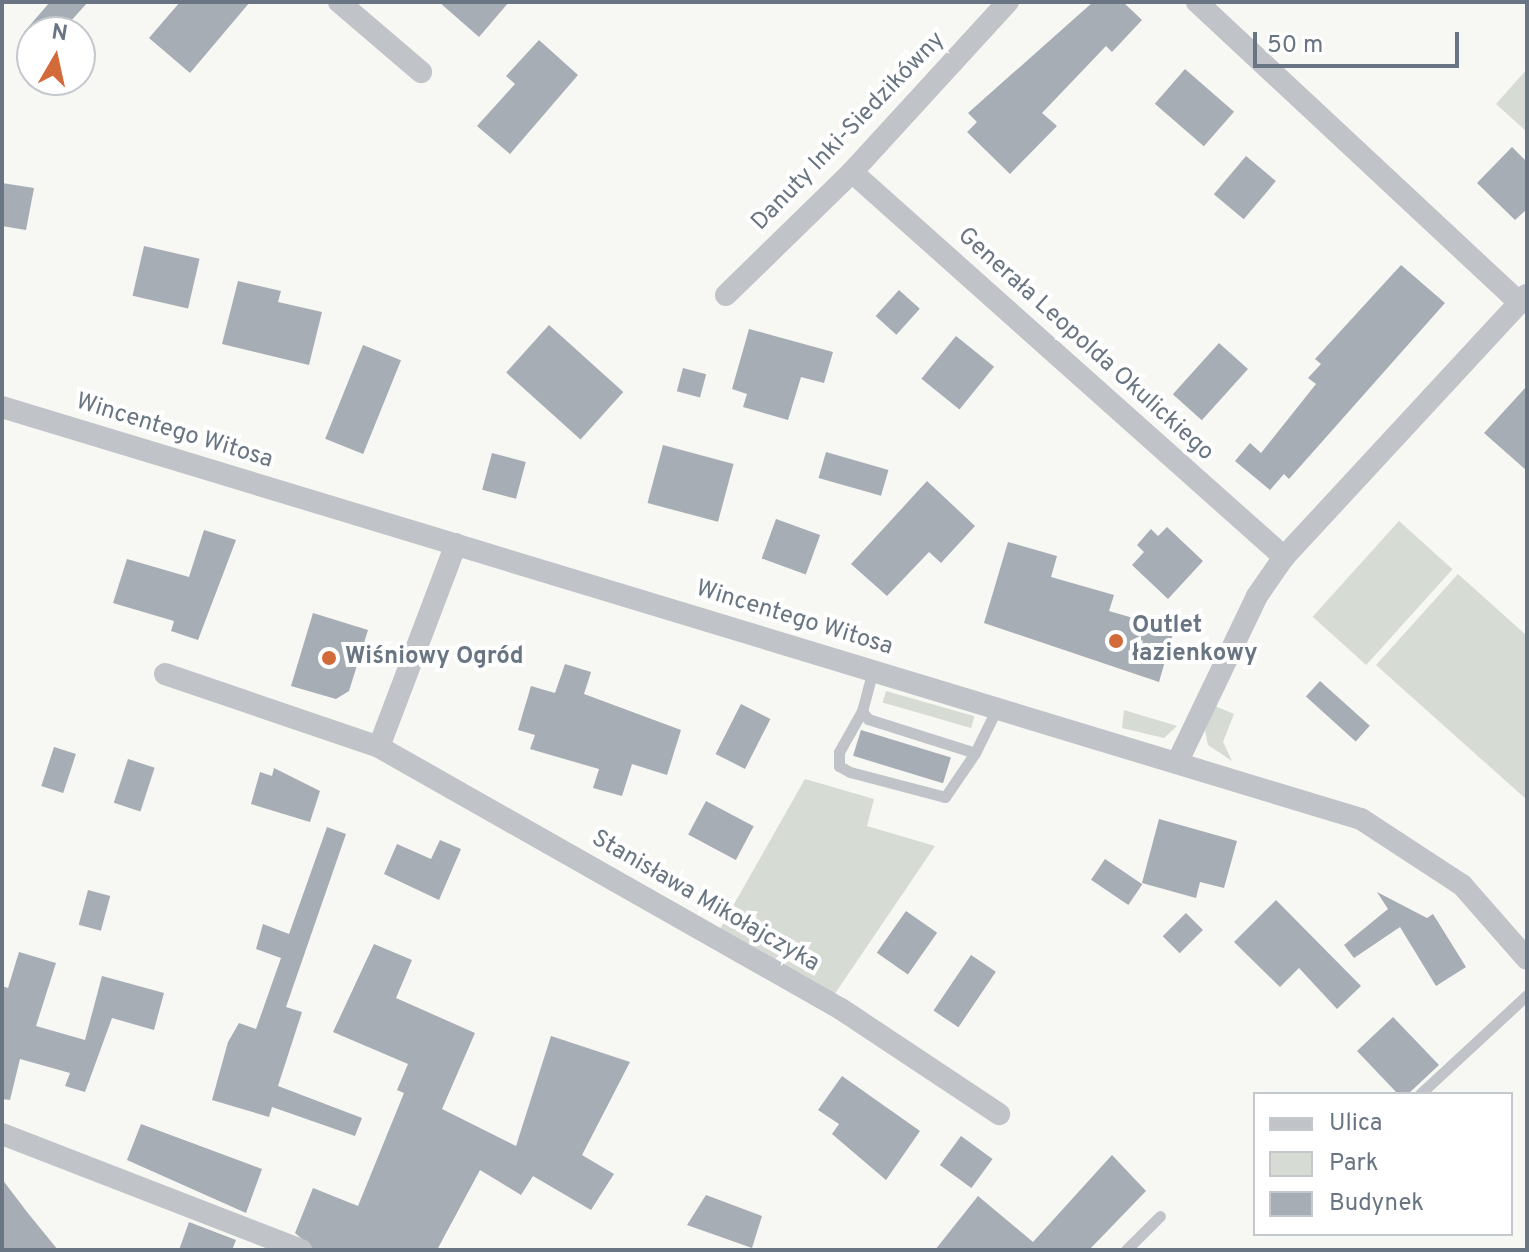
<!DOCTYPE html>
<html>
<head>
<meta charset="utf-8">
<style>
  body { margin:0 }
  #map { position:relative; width:1529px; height:1252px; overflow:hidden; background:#f7f7f4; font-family:Overpass,sans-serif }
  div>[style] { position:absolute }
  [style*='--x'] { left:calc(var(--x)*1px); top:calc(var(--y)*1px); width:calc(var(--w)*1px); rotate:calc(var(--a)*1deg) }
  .green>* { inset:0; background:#d6dbd4; transform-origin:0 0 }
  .building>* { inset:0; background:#a7adb4; transform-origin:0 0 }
  .lane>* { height:11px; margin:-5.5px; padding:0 5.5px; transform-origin:5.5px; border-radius:5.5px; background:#c0c3c7 }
  .street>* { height:22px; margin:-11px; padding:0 11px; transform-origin:11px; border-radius:11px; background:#c0c3c7 }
  .dots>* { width:22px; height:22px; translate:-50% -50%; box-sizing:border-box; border:4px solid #fff; border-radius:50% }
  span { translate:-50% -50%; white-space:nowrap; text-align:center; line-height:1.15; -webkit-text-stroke:8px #fff; paint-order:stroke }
  .street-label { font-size:24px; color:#697582 }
  .poi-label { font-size:24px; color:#697582; font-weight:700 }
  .left { translate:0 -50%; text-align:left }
  .frame { position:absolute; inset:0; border:4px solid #697582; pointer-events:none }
  .legend { position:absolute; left:1253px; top:1092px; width:260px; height:144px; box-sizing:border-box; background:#fff; border:2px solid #c3c8cd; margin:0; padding:10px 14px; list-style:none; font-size:24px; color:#697582 }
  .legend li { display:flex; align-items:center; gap:16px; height:40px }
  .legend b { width:40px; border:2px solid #c3c8cd }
  .north { position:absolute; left:16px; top:16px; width:80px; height:80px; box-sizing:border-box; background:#fff; border:2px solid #c3c8cd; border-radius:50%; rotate:9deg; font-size:22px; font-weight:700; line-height:32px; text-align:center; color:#697582 }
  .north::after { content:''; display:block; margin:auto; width:28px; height:36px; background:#d26a39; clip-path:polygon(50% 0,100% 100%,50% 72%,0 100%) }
  .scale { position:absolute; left:1253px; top:32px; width:206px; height:36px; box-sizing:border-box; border:4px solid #697582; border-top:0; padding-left:10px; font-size:24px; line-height:28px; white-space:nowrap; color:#697582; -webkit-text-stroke:6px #fff; paint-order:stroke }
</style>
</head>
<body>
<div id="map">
  <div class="green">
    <div style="clip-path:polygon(1527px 69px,1527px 132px,1496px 104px)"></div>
    <div style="left:1399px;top:521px;width:72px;height:129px;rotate:42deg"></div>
    <div style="clip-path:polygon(1458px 574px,1527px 636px,1527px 800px,1376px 665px)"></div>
    <div style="left:886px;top:691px;width:92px;height:12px;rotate:16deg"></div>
    <div style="clip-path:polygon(1215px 706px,1234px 714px,1223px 742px,1232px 761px,1208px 745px,1205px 730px)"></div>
    <div style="clip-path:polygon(1124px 710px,1177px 726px,1164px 738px,1122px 728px)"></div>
    <div style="clip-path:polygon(805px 779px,874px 799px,867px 826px,935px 846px,832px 998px,716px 936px)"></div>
  </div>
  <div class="building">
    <div style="clip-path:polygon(50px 2px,88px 2px,61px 32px,24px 32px)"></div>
    <div style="clip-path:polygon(180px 2px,250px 2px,190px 73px,149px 38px)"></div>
    <div style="clip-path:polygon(439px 2px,509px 2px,479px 37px)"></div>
    <div style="clip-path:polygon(1093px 2px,1123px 2px,1142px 20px,1112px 52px,1106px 46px,1042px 113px,1057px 126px,1010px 174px,967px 132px,977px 122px,968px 113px)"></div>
    <div style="clip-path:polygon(539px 40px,578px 75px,510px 154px,477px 126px,515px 84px,506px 76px)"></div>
    <div style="left:1185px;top:69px;width:65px;height:46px;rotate:41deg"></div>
    <div style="clip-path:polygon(1512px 147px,1527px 162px,1527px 209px,1515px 220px,1477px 183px)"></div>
    <div style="left:1246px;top:156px;width:39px;height:50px;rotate:40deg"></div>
    <div style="clip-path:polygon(2px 183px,34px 188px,26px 230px,2px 226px)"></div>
    <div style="left:144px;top:246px;width:57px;height:51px;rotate:13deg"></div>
    <div style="clip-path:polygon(1401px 265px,1445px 303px,1289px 479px,1284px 474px,1270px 490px,1235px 461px,1250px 443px,1261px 453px,1316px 384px,1308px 378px,1321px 364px,1315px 359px)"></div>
    <div style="clip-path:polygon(238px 281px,281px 291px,278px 302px,322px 312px,309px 365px,222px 344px)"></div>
    <div style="left:899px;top:290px;width:28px;height:35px;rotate:42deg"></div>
    <div style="left:549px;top:325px;width:100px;height:64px;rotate:42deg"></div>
    <div style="clip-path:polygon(749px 329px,833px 352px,824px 383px,801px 377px,788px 420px,743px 407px,747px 394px,732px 389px)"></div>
    <div style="left:956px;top:336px;width:49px;height:55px;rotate:39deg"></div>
    <div style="left:1219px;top:343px;width:39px;height:69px;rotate:42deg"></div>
    <div style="left:363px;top:345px;width:41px;height:101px;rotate:22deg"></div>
    <div style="left:683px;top:368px;width:24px;height:24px;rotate:15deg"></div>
    <div style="clip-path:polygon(1527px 386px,1527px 471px,1484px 433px)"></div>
    <div style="left:663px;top:445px;width:73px;height:60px;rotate:15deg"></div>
    <div style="left:826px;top:452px;width:65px;height:27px;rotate:16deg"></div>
    <div style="left:492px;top:453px;width:35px;height:38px;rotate:15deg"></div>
    <div style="clip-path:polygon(927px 481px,975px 526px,941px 563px,929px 552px,887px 596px,851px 564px)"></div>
    <div style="left:776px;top:519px;width:47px;height:42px;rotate:20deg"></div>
    <div style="clip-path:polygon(1167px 527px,1203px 561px,1168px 599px,1132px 565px,1144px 552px,1137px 545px,1151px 529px,1158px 536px)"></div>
    <div style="clip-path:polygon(204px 530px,236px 540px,198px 640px,171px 631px,174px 621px,113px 603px,127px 559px,189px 577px)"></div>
    <div style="clip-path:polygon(1008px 542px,1057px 556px,1051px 577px,1114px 595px,1109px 611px,1174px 630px,1159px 682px,984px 623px)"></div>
    <div style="clip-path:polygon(313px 613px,368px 630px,349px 691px,336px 699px,291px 686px)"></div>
    <div style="clip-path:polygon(565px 664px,591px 672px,584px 694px,681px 730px,667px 775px,632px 764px,622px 796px,593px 788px,599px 769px,530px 749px,535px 735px,518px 730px,531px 686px,555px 693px)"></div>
    <div style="left:1320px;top:681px;width:67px;height:21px;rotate:42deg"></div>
    <div style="left:741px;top:704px;width:33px;height:56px;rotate:27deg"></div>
    <div style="left:861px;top:730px;width:94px;height:27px;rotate:17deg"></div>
    <div style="left:54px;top:747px;width:23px;height:41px;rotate:18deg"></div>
    <div style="left:128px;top:759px;width:28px;height:46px;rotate:18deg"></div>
    <div style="clip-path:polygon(274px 768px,320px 791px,310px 822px,251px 804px,260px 772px,272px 776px)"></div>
    <div style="left:706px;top:801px;width:54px;height:38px;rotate:28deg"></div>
    <div style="clip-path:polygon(1159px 819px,1237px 841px,1224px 888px,1200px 882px,1196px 898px,1142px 883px)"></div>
    <div style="clip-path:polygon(327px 827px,346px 834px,286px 1007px,302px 1012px,278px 1086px,362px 1118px,355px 1136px,272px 1107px,269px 1117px,212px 1100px,228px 1042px,239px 1023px,256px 1029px,281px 958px,256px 949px,263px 924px,289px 934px)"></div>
    <div style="clip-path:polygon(440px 840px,461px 849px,439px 900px,384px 874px,397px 844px,431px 859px)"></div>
    <div style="left:1105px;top:859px;width:45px;height:25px;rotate:34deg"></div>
    <div style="left:88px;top:890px;width:23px;height:36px;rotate:15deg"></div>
    <div style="clip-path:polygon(1377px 892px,1427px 918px,1433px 914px,1466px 967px,1436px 986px,1400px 927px,1354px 958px,1344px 945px,1388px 909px)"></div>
    <div style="clip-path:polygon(1276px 900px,1361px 986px,1337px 1009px,1299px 968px,1280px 987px,1234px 942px)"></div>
    <div style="left:906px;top:911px;width:38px;height:51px;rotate:35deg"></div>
    <div style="left:1186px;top:913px;width:24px;height:33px;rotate:45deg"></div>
    <div style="clip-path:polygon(374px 944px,412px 960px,396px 998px,475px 1033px,442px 1109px,516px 1146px,551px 1036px,630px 1062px,582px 1155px,614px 1174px,591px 1210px,533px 1176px,521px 1195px,480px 1170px,437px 1250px,315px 1250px,295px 1233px,313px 1188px,358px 1206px,404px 1093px,397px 1090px,408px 1064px,333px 1032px)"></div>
    <div style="clip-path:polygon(19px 952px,56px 963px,36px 1026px,85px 1040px,102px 976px,164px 993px,154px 1030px,112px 1018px,85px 1092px,65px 1086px,70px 1073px,20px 1059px,10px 1100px,2px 1099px,2px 986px,8px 988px)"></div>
    <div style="left:971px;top:955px;width:30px;height:67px;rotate:34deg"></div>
    <div style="clip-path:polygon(1393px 1017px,1439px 1065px,1408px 1094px,1398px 1094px,1357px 1051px)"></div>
    <div style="clip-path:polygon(842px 1076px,920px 1131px,886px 1180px,832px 1134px,839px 1124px,818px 1110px)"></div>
    <div style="clip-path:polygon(141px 1124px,262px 1169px,246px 1213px,127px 1160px)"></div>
    <div style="left:961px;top:1136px;width:39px;height:36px;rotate:36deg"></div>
    <div style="clip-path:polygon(1112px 1155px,1146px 1191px,1089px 1250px,935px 1250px,978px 1196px,1033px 1242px)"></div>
    <div style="clip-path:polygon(2px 1179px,27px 1212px,58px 1250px,2px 1250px)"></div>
    <div style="clip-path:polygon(706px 1195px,762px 1216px,752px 1248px,687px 1225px)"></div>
    <div style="clip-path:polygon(189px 1222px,236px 1240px,232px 1250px,179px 1250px)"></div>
  </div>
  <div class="lane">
    <div style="--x:873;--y:670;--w:42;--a:105"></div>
    <div style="--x:862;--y:711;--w:10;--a:53"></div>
    <div style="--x:868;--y:719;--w:112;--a:17.6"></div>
    <div style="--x:975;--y:753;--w:50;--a:-63.9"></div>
    <div style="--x:862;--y:711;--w:47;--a:119.3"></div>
    <div style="--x:839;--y:752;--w:14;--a:90"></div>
    <div style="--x:839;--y:766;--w:13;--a:29"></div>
    <div style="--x:850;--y:772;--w:98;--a:14.7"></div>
    <div style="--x:945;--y:797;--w:53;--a:-55.7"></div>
    <div style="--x:1420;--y:1094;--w:146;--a:-42.8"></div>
    <div style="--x:1126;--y:1250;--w:48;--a:-45"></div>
  </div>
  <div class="street">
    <div style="--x:339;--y:2;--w:108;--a:40.5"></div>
    <div style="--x:1197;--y:2;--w:442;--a:43"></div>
    <div style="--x:852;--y:172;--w:579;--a:41.71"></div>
    <div style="--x:726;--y:295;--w:176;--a:-44.3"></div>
    <div style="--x:852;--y:172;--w:231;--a:-47.5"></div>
    <div style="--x:2;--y:407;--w:1420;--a:16.87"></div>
    <div style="--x:1361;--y:819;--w:121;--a:33.2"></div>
    <div style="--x:1462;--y:885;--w:98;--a:48.7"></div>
    <div style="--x:456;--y:544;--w:217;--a:110.8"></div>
    <div style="--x:379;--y:747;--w:531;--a:29.56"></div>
    <div style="--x:841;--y:1009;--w:190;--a:33.6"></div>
    <div style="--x:165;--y:674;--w:226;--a:18.8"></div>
    <div style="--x:1177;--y:763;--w:185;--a:-64.4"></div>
    <div style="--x:1257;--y:596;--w:47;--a:-55.3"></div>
    <div style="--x:1284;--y:557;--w:357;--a:-47.2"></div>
    <div style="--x:2;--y:1134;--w:321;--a:21.2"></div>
  </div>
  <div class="dots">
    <div style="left:1116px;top:641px;background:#d26a39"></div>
    <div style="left:329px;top:658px;background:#d26a39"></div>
  </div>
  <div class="street-label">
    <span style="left:849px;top:132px;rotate:-46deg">Danuty Inki-Siedzikówny</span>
    <span style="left:1085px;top:345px;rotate:42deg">Generała Leopolda Okulickiego</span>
    <span style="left:174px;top:432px;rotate:17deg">Wincentego Witosa</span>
    <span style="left:794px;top:619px;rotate:17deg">Wincentego Witosa</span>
    <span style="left:705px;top:902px;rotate:30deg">Stanisława Mikołajczyka</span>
  </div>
  <div class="poi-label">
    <span class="left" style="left:1132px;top:641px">Outlet<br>łazienkowy</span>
    <span class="left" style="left:345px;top:658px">Wiśniowy Ogród</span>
  </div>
  <div class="frame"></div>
  <ul class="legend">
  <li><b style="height:10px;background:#c0c3c7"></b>Ulica</li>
  <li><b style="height:22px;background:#d6dbd4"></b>Park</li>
  <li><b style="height:22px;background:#a7adb4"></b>Budynek</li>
  </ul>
  <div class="north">N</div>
  <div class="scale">50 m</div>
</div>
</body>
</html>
